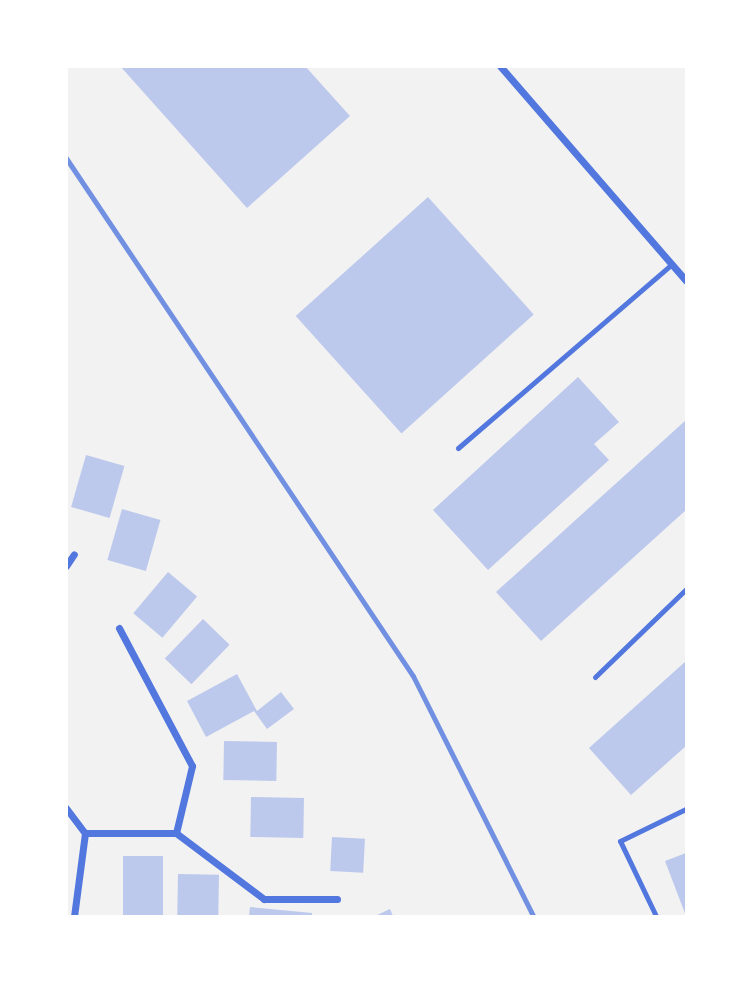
<!DOCTYPE html>
<html>
<head>
<meta charset="utf-8">
<style>
  body { margin:0 }
  #map { position:relative; width:753px; height:983px; overflow:hidden; background:#f2f2f2; font-family:Montserrat,sans-serif }
  div>[style] { position:absolute }
  [style*='--x'] { left:calc(var(--x)*1px); top:calc(var(--y)*1px); width:calc(var(--w)*1px); rotate:calc(var(--a)*1deg) }
  .building>* { inset:0; background:#bdc9ec; transform-origin:0 0 }
  .service>* { height:5px; margin:-2.5px; padding:0 2.5px; transform-origin:2.5px; border-radius:2.5px; background:#5277de }
  .minor>* { height:7px; margin:-3.5px; padding:0 3.5px; transform-origin:3.5px; border-radius:3.5px; background:#5277de }
  .rail>* { height:5px; margin:-2.5px; padding:0 2.5px; transform-origin:2.5px; border-radius:2.5px; background:#7290e2 }
  span { translate:-50% -50%; white-space:nowrap; text-align:center; line-height:1.15; -webkit-text-stroke:6px #fff; paint-order:stroke }
  .frame { position:absolute; inset:0; border:68px solid #fff; pointer-events:none }
</style>
</head>
<body>
<div id="map">
  <div class="building">
    <div style="clip-path:polygon(120px 66px,305px 66px,350px 116px,247px 208px)"></div>
    <div style="left:428px;top:197px;width:158px;height:178px;rotate:48deg"></div>
    <div style="clip-path:polygon(578px 377px,619px 422px,594px 444px,609px 460px,488px 570px,433px 510px)"></div>
    <div style="clip-path:polygon(686px 420px,686px 510px,541px 641px,496px 592px)"></div>
    <div style="left:86px;top:455px;width:40px;height:54px;rotate:16deg"></div>
    <div style="left:122px;top:509px;width:40px;height:53px;rotate:16deg"></div>
    <div style="left:168px;top:572px;width:38px;height:54px;rotate:40deg"></div>
    <div style="left:203px;top:619px;width:37px;height:55px;rotate:44deg"></div>
    <div style="clip-path:polygon(686px 661px,686px 746px,631px 795px,589px 748px)"></div>
    <div style="clip-path:polygon(237px 674px,257px 711px,281px 692px,294px 709px,267px 729px,254px 711px,206px 737px,187px 701px)"></div>
    <div style="left:224px;top:741px;width:53px;height:39px;rotate:1deg"></div>
    <div style="left:251px;top:797px;width:53px;height:40px;rotate:1deg"></div>
    <div style="left:332px;top:837px;width:33px;height:34px;rotate:3deg"></div>
    <div style="clip-path:polygon(686px 853px,686px 916px,665px 861px)"></div>
    <div style="left:123px;top:856px;width:40px;height:60px"></div>
    <div style="left:178px;top:874px;width:41px;height:42px;rotate:1deg"></div>
    <div style="clip-path:polygon(250px 907px,312px 913px,312px 916px,249px 916px)"></div>
    <div style="clip-path:polygon(390px 909px,393px 916px,375px 916px)"></div>
  </div>
  <div class="service">
    <div style="--x:458;--y:448;--w:282;--a:-40.7"></div>
    <div style="--x:595;--y:677;--w:127;--a:-44"></div>
    <div style="--x:656;--y:916;--w:83;--a:-115.6"></div>
    <div style="--x:620;--y:841;--w:73;--a:-25.9"></div>
  </div>
  <div class="minor">
    <div style="--x:500;--y:66;--w:284;--a:49.1"></div>
    <div style="--x:66;--y:566;--w:14;--a:-56"></div>
    <div style="--x:119;--y:628;--w:156;--a:62.1"></div>
    <div style="--x:192;--y:766;--w:69;--a:103.4"></div>
    <div style="--x:66;--y:808;--w:31;--a:53"></div>
    <div style="--x:85;--y:833;--w:84;--a:97.5"></div>
    <div style="--x:85;--y:833;--w:91;--a:0"></div>
    <div style="--x:176;--y:833;--w:110;--a:36.9"></div>
    <div style="--x:264;--y:899;--w:73;--a:0"></div>
  </div>
  <div class="rail">
    <div style="--x:66;--y:158;--w:623;--a:56.18"></div>
    <div style="--x:413;--y:676;--w:268;--a:63.4"></div>
  </div>
  <div class="frame"></div>
</div>
</body>
</html>
